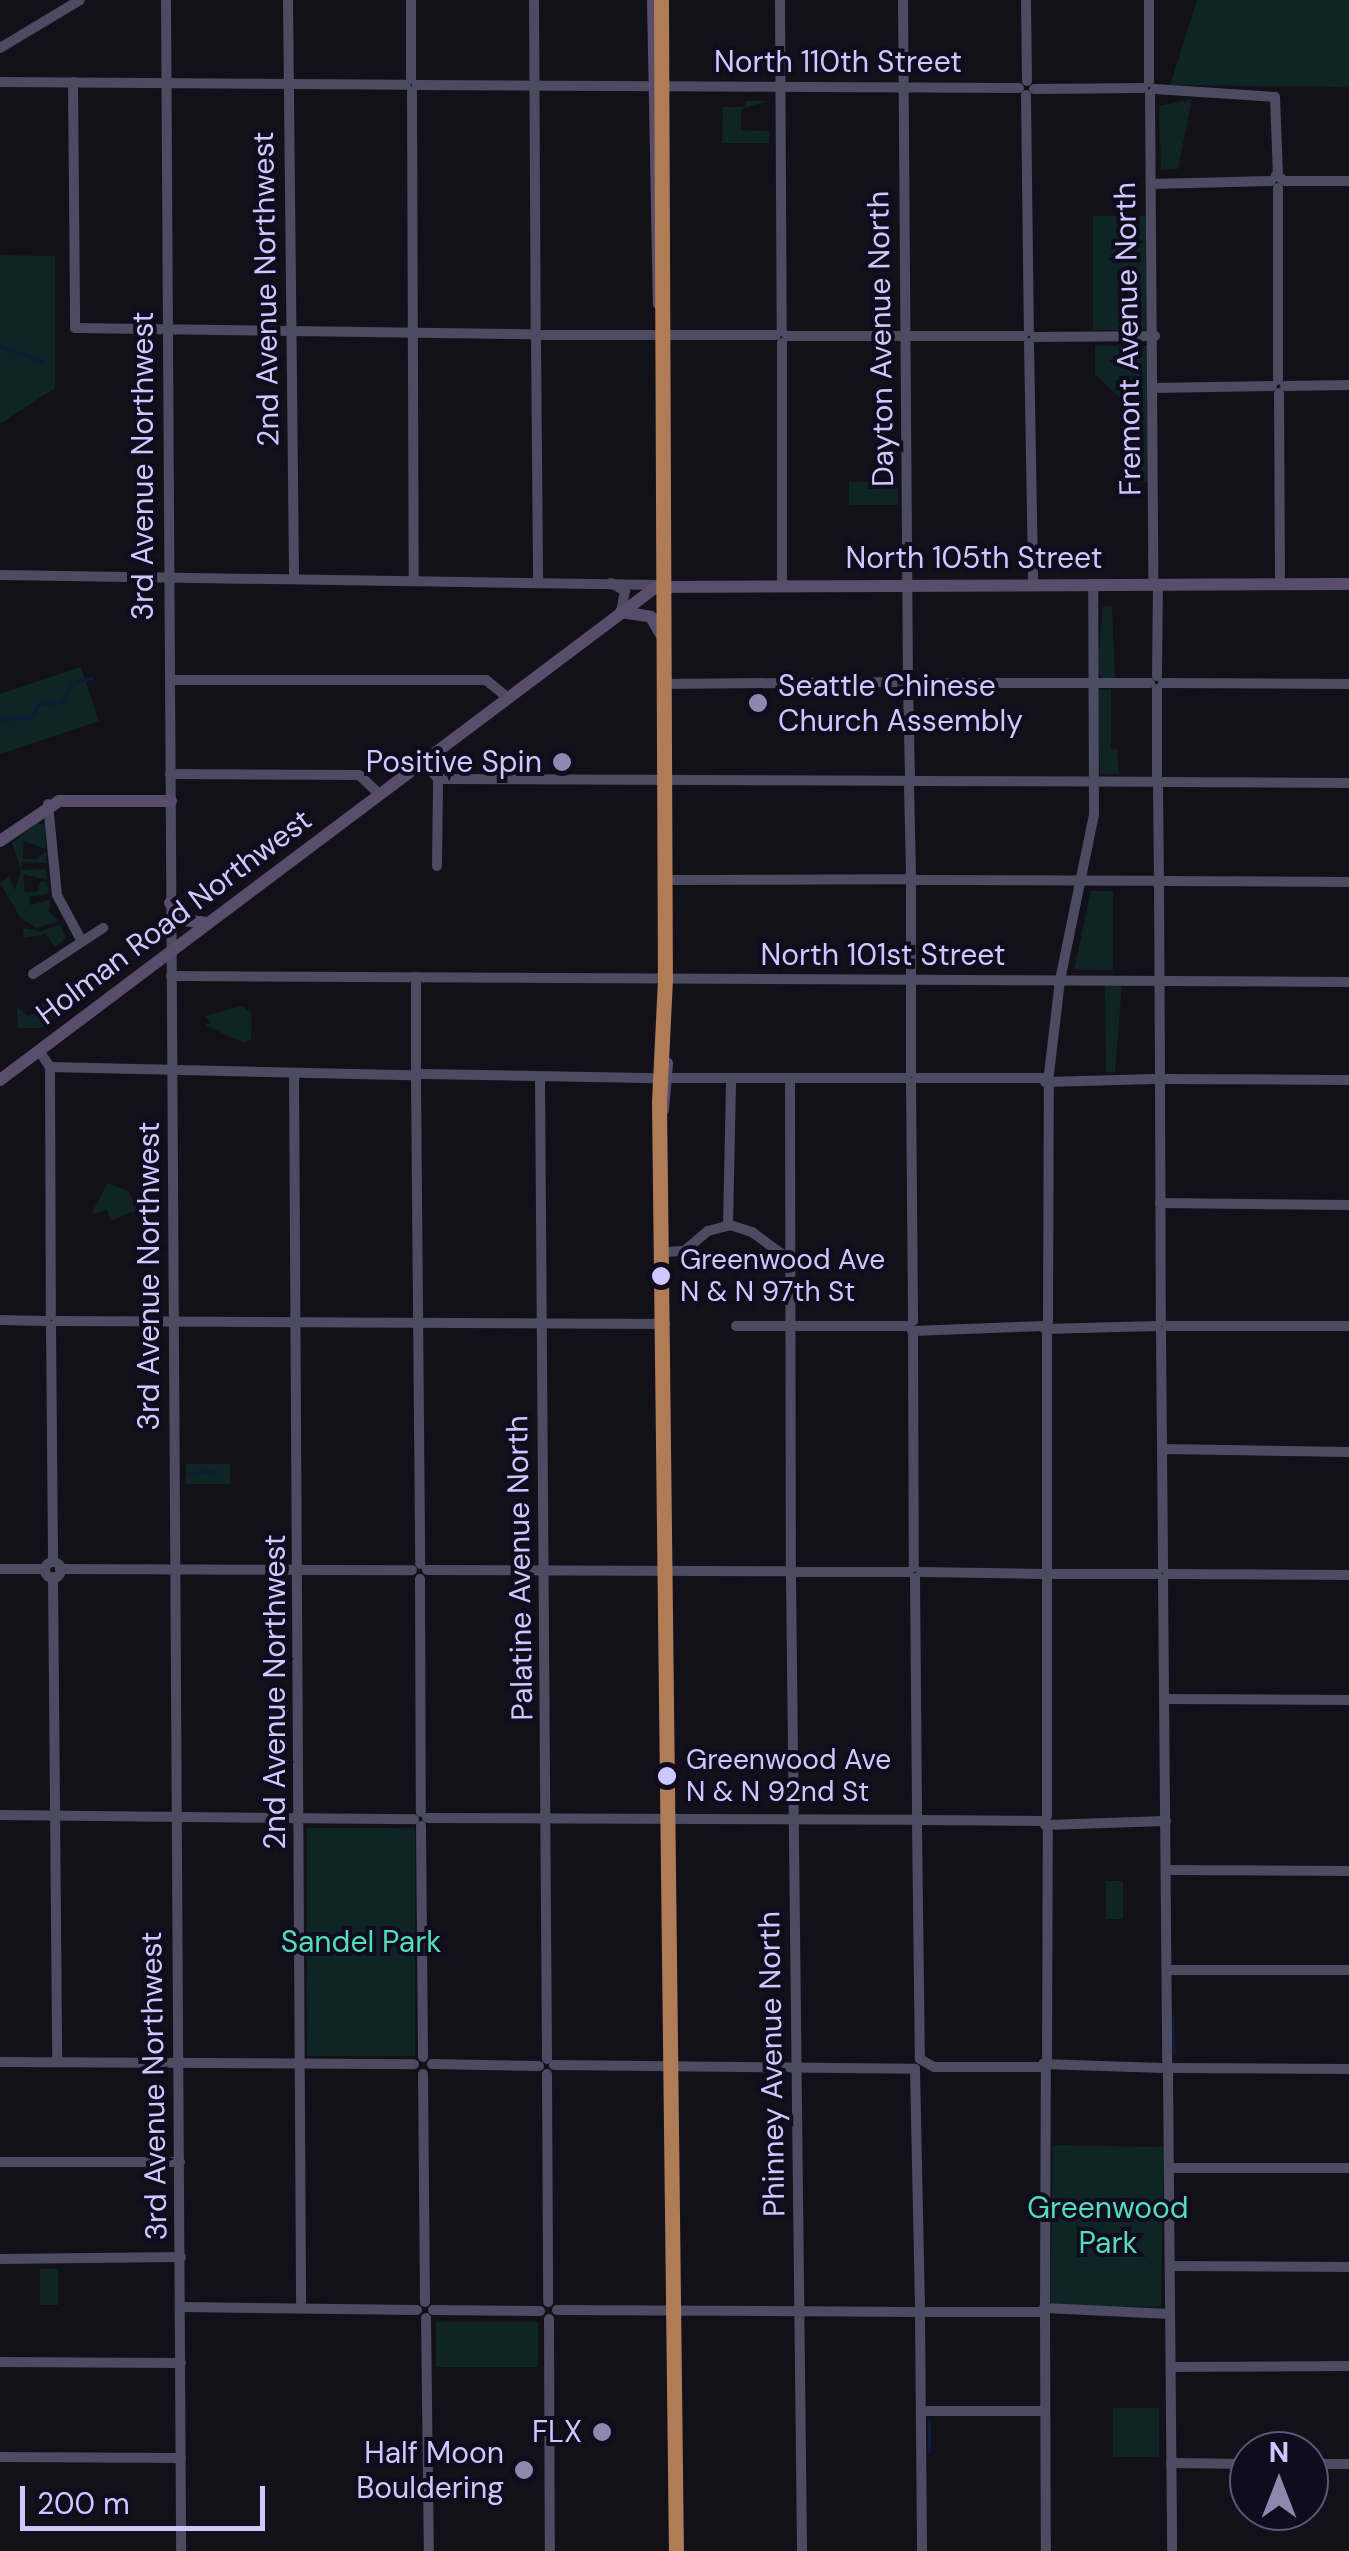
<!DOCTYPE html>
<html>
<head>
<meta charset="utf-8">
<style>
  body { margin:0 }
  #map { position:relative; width:1349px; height:2551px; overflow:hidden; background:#121019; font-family:"DM Sans",sans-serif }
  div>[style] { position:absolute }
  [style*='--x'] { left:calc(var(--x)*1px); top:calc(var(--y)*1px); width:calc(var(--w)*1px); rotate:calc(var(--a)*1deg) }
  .green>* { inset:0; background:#0f2424; transform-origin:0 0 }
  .stream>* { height:2.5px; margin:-1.25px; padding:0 1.25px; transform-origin:1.25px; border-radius:1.25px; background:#0c1c3a }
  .minor>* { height:10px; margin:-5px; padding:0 5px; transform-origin:5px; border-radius:5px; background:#4c4b62 }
  .minor>.ring { margin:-5px; padding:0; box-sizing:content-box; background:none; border:10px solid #4c4b62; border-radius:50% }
  .major>* { height:12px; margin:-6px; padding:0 6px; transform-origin:6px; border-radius:6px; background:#594d6c }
  .bus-1>* { height:15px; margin:-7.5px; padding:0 7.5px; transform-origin:7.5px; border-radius:7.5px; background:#b07c57 }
  .dots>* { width:28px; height:28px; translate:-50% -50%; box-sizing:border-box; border:5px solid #0f0c1d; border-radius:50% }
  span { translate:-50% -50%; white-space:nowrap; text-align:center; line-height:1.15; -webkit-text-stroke:8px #0f0c1d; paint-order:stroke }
  .bus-label { font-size:28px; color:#cec8ff }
  .left { translate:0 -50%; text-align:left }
  .street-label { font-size:30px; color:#cec8ff }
  .poi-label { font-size:30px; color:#cec8ff }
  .right { translate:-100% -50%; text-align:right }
  .park-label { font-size:30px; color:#5db }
  .north { position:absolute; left:1229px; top:2431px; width:100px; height:100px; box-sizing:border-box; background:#0f0c1d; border:2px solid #5b5777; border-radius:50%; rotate:0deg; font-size:28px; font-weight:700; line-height:40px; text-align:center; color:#cec8ff }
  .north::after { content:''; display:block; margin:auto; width:35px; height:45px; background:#8c88ae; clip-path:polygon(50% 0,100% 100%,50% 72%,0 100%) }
  .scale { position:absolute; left:20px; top:2486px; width:245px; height:45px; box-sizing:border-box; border:5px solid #cec8ff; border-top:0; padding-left:12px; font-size:30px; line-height:35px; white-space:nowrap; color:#cec8ff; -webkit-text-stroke:8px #0f0c1d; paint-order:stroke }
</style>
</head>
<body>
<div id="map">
  <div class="green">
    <div style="clip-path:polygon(1197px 0,1349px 0,1349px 87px,1170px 85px)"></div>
    <div style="clip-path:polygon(1192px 99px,1178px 169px,1161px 170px,1159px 106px)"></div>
    <div style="clip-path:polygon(745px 101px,769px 101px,741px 109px,741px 130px,769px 131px,769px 143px,722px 143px,723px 107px,745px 107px)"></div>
    <div style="left:1093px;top:216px;width:53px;height:114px"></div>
    <div style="clip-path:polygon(0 255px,55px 256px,55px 388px,0 424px)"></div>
    <div style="clip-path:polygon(1095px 346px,1147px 346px,1149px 482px,1141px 482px,1141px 418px,1095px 374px)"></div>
    <div style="left:849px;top:482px;width:49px;height:23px"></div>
    <div style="clip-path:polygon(1103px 606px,1112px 606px,1115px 678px,1103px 679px,1097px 671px)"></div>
    <div style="clip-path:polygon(81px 667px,99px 721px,0 754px,0 694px)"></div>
    <div style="clip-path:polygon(1097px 690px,1111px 690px,1111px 748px,1117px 749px,1119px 774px,1100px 774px)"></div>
    <div style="clip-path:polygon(37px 823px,45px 825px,46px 849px,24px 841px,23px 859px,37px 859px,46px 851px,46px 863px,22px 862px,21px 870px,46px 869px,47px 880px,23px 874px,25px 892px,38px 891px,40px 882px,47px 882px,49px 893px,29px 897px,30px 905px,51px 900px,49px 912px,59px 921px,36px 928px,20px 917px,0 883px,9px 876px,15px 890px,21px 871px,12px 843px)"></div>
    <div style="clip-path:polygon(1091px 891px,1113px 891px,1113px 970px,1074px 969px)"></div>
    <div style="clip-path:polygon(60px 925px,66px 938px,55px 947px,46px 934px,24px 938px,23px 928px,40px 931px)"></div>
    <div style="clip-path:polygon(1105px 985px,1122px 985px,1115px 1072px,1106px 1073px)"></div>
    <div style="clip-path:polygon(42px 996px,53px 1018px,41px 1028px,18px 1028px,17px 1007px,28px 1016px,43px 1009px)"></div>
    <div style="clip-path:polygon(242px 1006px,252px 1013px,251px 1039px,244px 1043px,204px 1025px,212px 1023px,205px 1016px)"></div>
    <div style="clip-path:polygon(108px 1183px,128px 1191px,134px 1203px,143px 1197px,143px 1207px,111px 1221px,107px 1210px,91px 1214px)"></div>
    <div style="left:186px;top:1464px;width:44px;height:20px"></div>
    <div style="left:307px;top:1828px;width:108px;height:228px"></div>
    <div style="left:1106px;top:1881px;width:17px;height:38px"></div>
    <div style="left:1053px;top:2145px;width:111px;height:160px;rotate:1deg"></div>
    <div style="left:40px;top:2269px;width:18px;height:36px"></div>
    <div style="left:436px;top:2322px;width:102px;height:45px"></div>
    <div style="left:1113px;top:2408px;width:46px;height:49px"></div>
  </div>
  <div class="stream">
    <div style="--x:0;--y:346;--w:44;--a:20.1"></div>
    <div style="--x:0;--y:719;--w:30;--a:-2"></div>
    <div style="--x:30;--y:718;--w:17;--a:-57"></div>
    <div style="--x:39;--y:704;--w:22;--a:-5"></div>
    <div style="--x:61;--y:702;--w:22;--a:-58"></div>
    <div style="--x:73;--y:683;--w:20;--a:-15"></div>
    <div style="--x:188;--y:1473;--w:29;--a:-4"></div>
    <div style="--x:1173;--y:2016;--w:37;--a:88"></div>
    <div style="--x:929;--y:2452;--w:31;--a:-90"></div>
  </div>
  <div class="minor">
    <div style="--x:166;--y:0;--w:2551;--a:89.66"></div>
    <div style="--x:288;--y:0;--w:577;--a:89.4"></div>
    <div style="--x:411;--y:0;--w:79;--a:90"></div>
    <div style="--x:534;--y:0;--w:330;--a:89.7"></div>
    <div style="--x:780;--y:0;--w:331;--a:89.7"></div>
    <div style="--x:903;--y:0;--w:678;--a:89.58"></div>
    <div style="--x:1026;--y:0;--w:81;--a:89.3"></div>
    <div style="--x:1149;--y:0;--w:82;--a:90"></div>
    <div style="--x:0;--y:48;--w:93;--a:-31"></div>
    <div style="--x:0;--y:82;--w:406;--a:0.4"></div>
    <div style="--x:73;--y:82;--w:246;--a:89.5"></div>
    <div style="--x:75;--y:328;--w:456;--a:0.8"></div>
    <div style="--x:417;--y:85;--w:602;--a:0.29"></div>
    <div style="--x:1034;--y:89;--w:109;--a:-0.5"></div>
    <div style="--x:1155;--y:89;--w:120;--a:3.8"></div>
    <div style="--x:1275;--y:97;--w:77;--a:87.8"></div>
    <div style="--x:412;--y:91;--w:488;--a:89.8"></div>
    <div style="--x:1150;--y:94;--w:490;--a:89.6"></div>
    <div style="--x:1026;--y:95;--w:236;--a:89.3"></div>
    <div style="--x:1276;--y:175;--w:11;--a:34"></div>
    <div style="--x:1285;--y:181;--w:64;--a:0"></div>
    <div style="--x:1152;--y:184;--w:119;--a:-1.4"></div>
    <div style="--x:1278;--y:188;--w:192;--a:90"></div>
    <div style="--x:542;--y:335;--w:234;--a:0"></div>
    <div style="--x:787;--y:336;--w:236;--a:0"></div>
    <div style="--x:1035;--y:337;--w:120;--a:-0.5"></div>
    <div style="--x:536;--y:340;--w:240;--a:89.5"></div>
    <div style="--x:782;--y:343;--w:240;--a:90"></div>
    <div style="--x:1029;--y:343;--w:240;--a:89"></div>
    <div style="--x:1285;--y:386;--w:64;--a:-0.9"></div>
    <div style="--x:1154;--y:388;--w:118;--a:-1"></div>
    <div style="--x:1279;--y:393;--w:191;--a:89.7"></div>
    <div style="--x:0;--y:575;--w:662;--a:0.87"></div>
    <div style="--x:611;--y:583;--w:16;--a:30"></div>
    <div style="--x:625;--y:591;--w:21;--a:101"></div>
    <div style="--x:1157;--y:676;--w:92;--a:-89.4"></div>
    <div style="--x:170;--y:680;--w:316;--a:0"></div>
    <div style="--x:486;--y:680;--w:27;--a:39"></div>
    <div style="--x:913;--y:683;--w:237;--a:0"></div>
    <div style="--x:1163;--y:683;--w:186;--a:0.3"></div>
    <div style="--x:663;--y:684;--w:240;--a:-0.5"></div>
    <div style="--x:908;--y:688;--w:89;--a:88.7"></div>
    <div style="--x:1157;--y:689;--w:88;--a:90"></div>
    <div style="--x:423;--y:760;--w:24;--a:52"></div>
    <div style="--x:438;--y:779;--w:467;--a:0.2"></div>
    <div style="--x:170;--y:774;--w:189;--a:0.3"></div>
    <div style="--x:359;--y:775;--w:26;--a:43"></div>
    <div style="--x:914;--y:781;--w:238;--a:0.2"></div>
    <div style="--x:1162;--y:782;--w:187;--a:0.3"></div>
    <div style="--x:909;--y:786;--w:89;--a:88.7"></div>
    <div style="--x:1158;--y:787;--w:89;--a:89.4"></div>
    <div style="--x:48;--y:804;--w:91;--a:84.4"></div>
    <div style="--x:57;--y:895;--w:49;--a:61.9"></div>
    <div style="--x:437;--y:866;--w:87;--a:-89.3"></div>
    <div style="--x:664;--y:880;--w:242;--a:-0.2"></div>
    <div style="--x:915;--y:880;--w:238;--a:0.2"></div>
    <div style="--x:1163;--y:881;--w:186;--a:0.3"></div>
    <div style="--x:911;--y:884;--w:188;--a:90"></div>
    <div style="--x:1159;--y:886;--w:188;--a:89.7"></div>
    <div style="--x:33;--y:974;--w:84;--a:-33.3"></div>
    <div style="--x:171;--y:976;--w:1178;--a:0.29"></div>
    <div style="--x:39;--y:1051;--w:19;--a:55"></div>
    <div style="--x:50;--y:1067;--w:248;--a:89.8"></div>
    <div style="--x:50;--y:1067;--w:361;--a:1.3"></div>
    <div style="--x:416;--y:1069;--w:92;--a:-90"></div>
    <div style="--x:294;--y:1074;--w:1234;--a:89.67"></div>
    <div style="--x:422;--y:1074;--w:237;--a:1"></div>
    <div style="--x:1049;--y:1074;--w:95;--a:-83.3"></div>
    <div style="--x:1060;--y:980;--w:168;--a:-78.4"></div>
    <div style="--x:1094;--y:815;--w:231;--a:-90.2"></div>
    <div style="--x:540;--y:1077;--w:982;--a:89.59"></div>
    <div style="--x:668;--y:1078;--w:238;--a:0"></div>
    <div style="--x:790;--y:1078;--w:489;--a:89.9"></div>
    <div style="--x:917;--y:1078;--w:126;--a:0"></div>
    <div style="--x:416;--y:1079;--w:485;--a:89.5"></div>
    <div style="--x:1164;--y:1079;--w:185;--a:0.3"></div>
    <div style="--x:1045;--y:1082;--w:109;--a:-1.6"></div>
    <div style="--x:911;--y:1083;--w:238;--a:89.5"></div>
    <div style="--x:1160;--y:1084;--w:237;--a:89.8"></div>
    <div style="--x:1160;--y:1203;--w:189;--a:0.6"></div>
    <div style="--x:728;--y:1226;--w:148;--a:-88.8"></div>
    <div style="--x:664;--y:1252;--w:20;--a:-3"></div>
    <div style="--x:684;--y:1251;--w:31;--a:-40"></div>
    <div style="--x:708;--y:1231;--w:23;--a:-15"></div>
    <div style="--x:730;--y:1225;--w:23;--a:18"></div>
    <div style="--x:752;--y:1232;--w:47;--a:36.4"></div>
    <div style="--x:0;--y:1320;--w:46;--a:1.2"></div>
    <div style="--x:57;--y:1321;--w:608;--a:0.28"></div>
    <div style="--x:1048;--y:1322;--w:239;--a:-89.8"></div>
    <div style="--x:51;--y:1326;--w:236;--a:89.5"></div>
    <div style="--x:736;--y:1326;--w:172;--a:0"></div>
    <div style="--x:1167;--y:1326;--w:182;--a:0"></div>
    <div style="--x:1045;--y:1329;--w:111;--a:-1.5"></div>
    <div style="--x:912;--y:1331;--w:131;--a:-2.2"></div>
    <div style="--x:913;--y:1331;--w:236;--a:89.8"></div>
    <div style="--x:1161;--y:1332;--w:236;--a:89.5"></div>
    <div style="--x:1163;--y:1449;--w:186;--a:0.9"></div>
    <div class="ring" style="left:45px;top:1562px;width:6px;height:6px"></div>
    <div style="--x:0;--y:1569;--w:45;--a:0"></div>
    <div style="--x:60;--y:1569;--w:352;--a:0.2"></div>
    <div style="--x:1047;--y:1569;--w:239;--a:-90"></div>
    <div style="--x:427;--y:1570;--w:359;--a:0.2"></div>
    <div style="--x:796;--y:1572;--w:113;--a:0"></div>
    <div style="--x:921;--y:1572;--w:121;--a:0.9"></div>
    <div style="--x:1051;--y:1574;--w:106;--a:0"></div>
    <div style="--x:1168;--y:1574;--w:181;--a:0.3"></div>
    <div style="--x:53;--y:1577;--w:484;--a:89.5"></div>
    <div style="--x:791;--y:1577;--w:974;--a:89.35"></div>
    <div style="--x:915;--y:1578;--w:238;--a:89.5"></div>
    <div style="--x:1047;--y:1578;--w:238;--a:90"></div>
    <div style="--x:420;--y:1579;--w:233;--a:89.8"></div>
    <div style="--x:1163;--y:1579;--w:484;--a:89.5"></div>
    <div style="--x:1165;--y:1699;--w:184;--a:0.3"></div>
    <div style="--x:0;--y:1815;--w:414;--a:0.6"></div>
    <div style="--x:427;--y:1818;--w:486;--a:0.2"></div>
    <div style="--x:921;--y:1820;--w:121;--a:0.5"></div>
    <div style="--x:917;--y:1824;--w:235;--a:89.3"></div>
    <div style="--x:920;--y:2059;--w:16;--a:30"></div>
    <div style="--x:934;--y:2067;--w:108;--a:0"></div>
    <div style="--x:1045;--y:1825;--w:121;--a:-1.9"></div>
    <div style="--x:421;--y:1826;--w:231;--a:89.5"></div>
    <div style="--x:1167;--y:1870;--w:182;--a:0.3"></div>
    <div style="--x:1168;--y:1970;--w:181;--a:0"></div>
    <div style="--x:0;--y:2062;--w:414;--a:0.3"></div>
    <div style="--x:1047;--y:2063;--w:238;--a:-89.8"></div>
    <div style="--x:432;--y:2064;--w:107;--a:1.1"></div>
    <div style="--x:1043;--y:2064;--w:119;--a:1.9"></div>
    <div style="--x:554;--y:2065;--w:361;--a:0.6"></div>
    <div style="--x:915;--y:2069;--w:239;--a:88.8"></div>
    <div style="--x:1173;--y:2068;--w:176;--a:0.3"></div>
    <div style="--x:1168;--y:2073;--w:478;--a:89.5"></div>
    <div style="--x:423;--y:2074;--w:228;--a:89.5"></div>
    <div style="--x:547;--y:2074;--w:228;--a:89.7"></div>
    <div style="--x:0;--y:2162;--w:180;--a:0"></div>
    <div style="--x:1170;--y:2168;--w:179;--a:0"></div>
    <div style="--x:0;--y:2259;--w:181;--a:-0.6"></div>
    <div style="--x:1170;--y:2266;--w:179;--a:0.3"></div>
    <div style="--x:181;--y:2307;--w:236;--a:0.7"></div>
    <div style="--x:1044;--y:2308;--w:126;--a:2.7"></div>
    <div style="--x:1045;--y:2308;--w:237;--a:-89.8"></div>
    <div style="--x:433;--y:2310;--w:107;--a:0.5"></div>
    <div style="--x:557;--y:2310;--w:359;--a:0.3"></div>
    <div style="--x:925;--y:2312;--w:116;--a:0"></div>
    <div style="--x:1045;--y:2315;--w:236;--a:89.8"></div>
    <div style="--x:920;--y:2316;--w:235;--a:89.5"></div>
    <div style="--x:426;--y:2318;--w:233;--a:89.3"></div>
    <div style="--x:549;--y:2319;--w:232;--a:89.8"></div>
    <div style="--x:0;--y:2362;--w:181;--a:0.3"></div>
    <div style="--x:1171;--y:2367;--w:178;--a:-0.3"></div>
    <div style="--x:921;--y:2411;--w:124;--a:0"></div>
    <div style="--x:0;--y:2457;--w:181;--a:0.3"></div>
    <div style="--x:1171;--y:2463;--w:78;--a:0.7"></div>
    <div style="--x:1309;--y:2464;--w:40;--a:0"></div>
  </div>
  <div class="major">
    <div style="--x:653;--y:0;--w:304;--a:88.9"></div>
    <div style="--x:658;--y:138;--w:150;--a:87.7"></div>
    <div style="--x:664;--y:288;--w:691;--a:89.92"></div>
    <div style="--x:665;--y:979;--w:123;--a:92.8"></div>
    <div style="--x:659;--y:1102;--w:1449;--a:89.33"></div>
    <div style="--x:621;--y:612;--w:30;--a:9"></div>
    <div style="--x:651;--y:617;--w:22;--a:60"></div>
    <div style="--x:0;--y:841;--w:71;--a:-34.1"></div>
    <div style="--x:59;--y:801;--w:112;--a:0"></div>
    <div style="--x:170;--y:903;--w:21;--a:53"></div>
    <div style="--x:183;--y:920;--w:24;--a:7"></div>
    <div style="--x:0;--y:1080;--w:821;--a:-36.93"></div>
    <div style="--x:656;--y:587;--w:693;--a:-0.25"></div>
    <div style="--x:663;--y:1110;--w:47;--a:-85.1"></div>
  </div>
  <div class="bus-1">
    <div style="--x:661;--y:0;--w:979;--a:89.77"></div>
    <div style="--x:665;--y:979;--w:123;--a:92.8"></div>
    <div style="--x:659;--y:1102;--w:1449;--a:89.33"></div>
  </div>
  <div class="dots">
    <div style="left:758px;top:703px;background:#8c88ae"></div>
    <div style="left:562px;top:762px;background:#8c88ae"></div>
    <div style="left:661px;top:1276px;background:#cec8ff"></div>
    <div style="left:667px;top:1776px;background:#cec8ff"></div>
    <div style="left:602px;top:2432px;background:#8c88ae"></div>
    <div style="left:524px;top:2470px;background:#8c88ae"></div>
  </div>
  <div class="bus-label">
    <span class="left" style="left:680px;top:1276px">Greenwood Ave<br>N &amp; N 97th St</span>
    <span class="left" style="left:686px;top:1776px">Greenwood Ave<br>N &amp; N 92nd St</span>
  </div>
  <div class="street-label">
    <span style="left:838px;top:62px">North 110th Street</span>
    <span style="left:266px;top:289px;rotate:-91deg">2nd Avenue Northwest</span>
    <span style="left:881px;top:339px;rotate:-91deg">Dayton Avenue North</span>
    <span style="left:1128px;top:339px;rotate:-91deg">Fremont Avenue North</span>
    <span style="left:143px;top:466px;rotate:-90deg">3rd Avenue Northwest</span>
    <span style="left:974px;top:558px">North 105th Street</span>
    <span style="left:174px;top:917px;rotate:-37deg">Holman Road Northwest</span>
    <span style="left:883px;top:955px">North 101st Street</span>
    <span style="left:149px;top:1276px;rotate:-90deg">3rd Avenue Northwest</span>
    <span style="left:520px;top:1568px;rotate:-91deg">Palatine Avenue North</span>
    <span style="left:275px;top:1692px;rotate:-90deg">2nd Avenue Northwest</span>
    <span style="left:772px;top:2064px;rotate:-91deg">Phinney Avenue North</span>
    <span style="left:154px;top:2086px;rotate:-91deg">3rd Avenue Northwest</span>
  </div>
  <div class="poi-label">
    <span class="left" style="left:778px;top:703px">Seattle Chinese<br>Church Assembly</span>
    <span class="right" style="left:542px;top:762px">Positive Spin</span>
    <span class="right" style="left:582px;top:2432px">FLX</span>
    <span class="right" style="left:504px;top:2470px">Half Moon<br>Bouldering</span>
  </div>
  <div class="park-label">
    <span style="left:361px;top:1942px">Sandel Park</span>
    <span style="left:1108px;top:2225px">Greenwood<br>Park</span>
  </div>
  <div class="north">N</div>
  <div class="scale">200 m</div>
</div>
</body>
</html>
